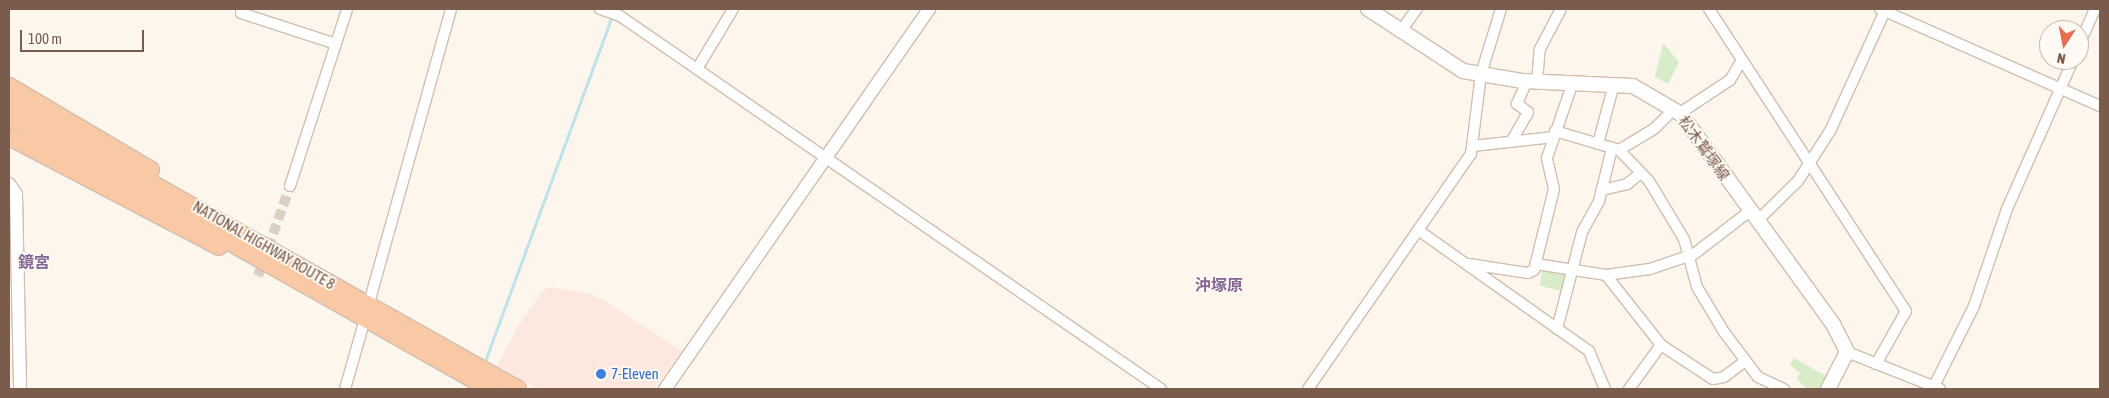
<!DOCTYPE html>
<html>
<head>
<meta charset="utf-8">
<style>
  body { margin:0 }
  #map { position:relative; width:2109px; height:398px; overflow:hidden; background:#fdf6ec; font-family:"Asap Condensed","Noto Sans JP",sans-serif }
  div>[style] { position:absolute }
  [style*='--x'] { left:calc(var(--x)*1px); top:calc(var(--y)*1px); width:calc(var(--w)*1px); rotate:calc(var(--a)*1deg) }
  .commercial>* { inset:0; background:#fde8e0 }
  .green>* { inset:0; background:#d8ecc9 }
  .stream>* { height:2.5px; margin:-1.25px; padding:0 1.25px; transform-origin:1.25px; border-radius:1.25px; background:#bfe3e8 }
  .minor-tunnel>* { height:10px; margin-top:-5px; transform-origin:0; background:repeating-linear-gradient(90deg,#dcd0c4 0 10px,transparent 0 15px) }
  .roads { filter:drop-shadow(1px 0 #d1beb0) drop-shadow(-1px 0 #d1beb0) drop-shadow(0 1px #d1beb0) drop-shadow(0 -1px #d1beb0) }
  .minor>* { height:10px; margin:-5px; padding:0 5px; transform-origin:5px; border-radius:5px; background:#fff }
  .tertiary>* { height:12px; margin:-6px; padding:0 6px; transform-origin:6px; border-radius:6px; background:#fff }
  .secondary>* { height:14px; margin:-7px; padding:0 7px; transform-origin:7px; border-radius:7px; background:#fff }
  .trunk>* { height:16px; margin:-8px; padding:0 8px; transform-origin:8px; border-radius:8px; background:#f9c8a4 }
  .dots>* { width:14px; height:14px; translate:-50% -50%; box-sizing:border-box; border:2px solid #fffaf3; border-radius:50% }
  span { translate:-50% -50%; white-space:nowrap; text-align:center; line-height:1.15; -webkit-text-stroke:4px #fffaf3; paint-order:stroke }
  .street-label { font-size:15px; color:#7a5c4d }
  .shop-label { font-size:15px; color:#366cbe }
  .left { translate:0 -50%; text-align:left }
  .neighbourhood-label { font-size:16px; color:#846695; font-weight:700 }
  .frame { position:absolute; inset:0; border:10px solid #7a5c4d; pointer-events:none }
  .north { position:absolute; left:2039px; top:20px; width:50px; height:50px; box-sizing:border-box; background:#fffaf3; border:1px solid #cabbb1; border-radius:50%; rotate:191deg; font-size:14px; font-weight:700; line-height:20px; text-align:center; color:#7a5c4d }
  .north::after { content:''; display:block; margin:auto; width:18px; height:22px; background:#e76f51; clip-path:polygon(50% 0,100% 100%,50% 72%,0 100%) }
  .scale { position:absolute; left:20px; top:30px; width:124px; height:22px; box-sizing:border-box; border:2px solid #7a5c4d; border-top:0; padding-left:6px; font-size:15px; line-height:18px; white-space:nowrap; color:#7a5c4d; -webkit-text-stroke:4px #fffaf3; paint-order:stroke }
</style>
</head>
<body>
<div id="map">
  <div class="commercial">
    <div style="clip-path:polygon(551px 287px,588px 293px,605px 301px,682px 351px,654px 389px,537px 389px,497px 366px,518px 326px,544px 289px)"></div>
  </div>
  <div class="green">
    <div style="clip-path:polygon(1663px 43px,1679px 62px,1668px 84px,1655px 77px)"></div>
    <div style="clip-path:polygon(1542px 270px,1567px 272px,1563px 291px,1540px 286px)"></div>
    <div style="clip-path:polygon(1794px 358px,1828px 377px,1822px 389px,1807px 389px,1797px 379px,1800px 373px,1790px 365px)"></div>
  </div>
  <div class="stream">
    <div style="--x:484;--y:364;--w:370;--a:-69.8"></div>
  </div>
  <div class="minor-tunnel">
    <div style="--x:258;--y:276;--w:96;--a:-70.4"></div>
  </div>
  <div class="roads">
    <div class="minor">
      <div style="--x:242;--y:9;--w:4;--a:104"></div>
      <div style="--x:241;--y:13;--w:100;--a:18.1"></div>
      <div style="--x:600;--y:9;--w:21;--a:19"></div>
      <div style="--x:620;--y:16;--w:657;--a:34.58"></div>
      <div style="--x:1709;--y:9;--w:361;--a:56.9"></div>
      <div style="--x:1906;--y:311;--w:61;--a:119.5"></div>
      <div style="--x:1880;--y:9;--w:240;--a:23.8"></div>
      <div style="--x:1400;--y:32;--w:29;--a:-54"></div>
      <div style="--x:2079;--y:45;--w:39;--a:-66"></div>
      <div style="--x:697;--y:69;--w:70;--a:-59"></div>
      <div style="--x:1537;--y:81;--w:32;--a:-85"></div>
      <div style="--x:1540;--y:49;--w:45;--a:-62.3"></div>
      <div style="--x:1680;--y:113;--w:60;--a:-33.4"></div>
      <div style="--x:1730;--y:80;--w:23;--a:-59"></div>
      <div style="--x:1555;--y:131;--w:67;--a:16.5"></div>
      <div style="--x:1619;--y:150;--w:43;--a:45.9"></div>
      <div style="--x:1649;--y:181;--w:68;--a:58.9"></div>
      <div style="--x:1684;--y:239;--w:50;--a:74.8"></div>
      <div style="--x:1697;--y:287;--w:52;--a:59"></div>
      <div style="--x:1724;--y:332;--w:56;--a:52.9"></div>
      <div style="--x:1758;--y:377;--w:29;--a:25"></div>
      <div style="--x:1511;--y:142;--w:34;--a:-60"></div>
      <div style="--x:1528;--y:112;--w:14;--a:-144"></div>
      <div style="--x:1517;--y:104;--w:25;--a:-67"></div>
      <div style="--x:1598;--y:144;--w:62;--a:-75.1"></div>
      <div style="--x:1473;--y:146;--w:81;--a:-6.4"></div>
      <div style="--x:1619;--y:150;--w:41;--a:-31"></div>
      <div style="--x:1654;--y:129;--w:28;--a:-45"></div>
      <div style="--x:290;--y:186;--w:186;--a:-72.1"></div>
      <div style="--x:1602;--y:190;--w:26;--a:-13"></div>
      <div style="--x:1627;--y:184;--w:16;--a:-38"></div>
      <div style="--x:1757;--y:221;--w:57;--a:-44.3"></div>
      <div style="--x:1798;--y:181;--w:59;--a:-57.4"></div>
      <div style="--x:1830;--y:131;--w:132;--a:-65.4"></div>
      <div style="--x:1418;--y:230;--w:209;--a:35.3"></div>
      <div style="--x:1589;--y:351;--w:41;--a:67.2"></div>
      <div style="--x:1469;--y:264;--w:60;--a:8.7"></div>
      <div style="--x:1528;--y:273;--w:7;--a:-27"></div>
      <div style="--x:1534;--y:270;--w:83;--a:-76.1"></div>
      <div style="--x:1554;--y:189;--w:32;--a:-103"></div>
      <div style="--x:1547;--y:158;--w:80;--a:-71.1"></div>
      <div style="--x:1536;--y:264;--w:71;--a:8.9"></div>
      <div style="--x:1606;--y:275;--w:44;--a:-7.8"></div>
      <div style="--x:1650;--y:269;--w:46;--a:-18.8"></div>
      <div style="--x:1694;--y:254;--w:71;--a:-37.5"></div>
      <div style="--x:1606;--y:275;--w:89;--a:51.8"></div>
      <div style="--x:1661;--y:345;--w:62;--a:33.2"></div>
      <div style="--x:1713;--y:379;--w:11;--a:-10"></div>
      <div style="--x:1724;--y:377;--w:25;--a:-37"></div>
      <div style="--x:369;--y:303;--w:305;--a:-74.4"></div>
      <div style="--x:1557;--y:329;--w:100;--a:-75.5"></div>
      <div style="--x:1582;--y:232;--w:35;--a:-61"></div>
      <div style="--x:1599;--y:201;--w:55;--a:-76.2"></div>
      <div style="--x:1847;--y:352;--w:100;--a:21.7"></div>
      <div style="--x:1933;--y:388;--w:92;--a:-63.4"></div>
      <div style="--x:1974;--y:306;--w:102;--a:-71.2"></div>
      <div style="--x:2007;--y:209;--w:163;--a:-66.1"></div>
      <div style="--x:345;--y:389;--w:73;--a:-74.1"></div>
      <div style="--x:1308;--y:389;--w:286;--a:-55.3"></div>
      <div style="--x:1471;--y:154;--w:81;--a:-82.9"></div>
      <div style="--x:1481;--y:74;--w:68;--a:-72.9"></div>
      <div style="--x:1629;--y:389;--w:54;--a:-54"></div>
    </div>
    <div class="tertiary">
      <div style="--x:9;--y:184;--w:12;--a:55"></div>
      <div style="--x:16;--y:194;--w:195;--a:88.8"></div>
      <div style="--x:665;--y:389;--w:463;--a:-55.2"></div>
    </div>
    <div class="secondary">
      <div style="--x:1368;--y:9;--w:113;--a:33.1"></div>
      <div style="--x:1463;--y:71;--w:61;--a:9.5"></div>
      <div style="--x:1523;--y:81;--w:110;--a:2.6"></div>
      <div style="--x:1633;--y:86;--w:56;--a:30.3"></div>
      <div style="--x:1681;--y:114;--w:259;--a:54.1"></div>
      <div style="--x:1833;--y:324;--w:31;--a:63"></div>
      <div style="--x:1847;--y:352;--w:42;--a:117.2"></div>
    </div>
    <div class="trunk">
      <div style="--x:9;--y:86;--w:165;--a:30.6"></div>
      <div style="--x:9;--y:103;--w:584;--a:29.33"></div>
      <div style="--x:9;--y:118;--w:552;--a:29.4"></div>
      <div style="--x:9;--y:137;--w:237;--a:27.6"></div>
    </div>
  </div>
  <div class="dots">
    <div style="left:601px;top:374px;background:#3f7fe0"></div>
  </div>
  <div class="street-label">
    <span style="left:1704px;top:148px;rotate:54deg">松木鷲塚線</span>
    <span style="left:264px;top:245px;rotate:30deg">NATIONAL HIGHWAY ROUTE 8</span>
  </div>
  <div class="shop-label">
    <span class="left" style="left:611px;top:374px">7-Eleven</span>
  </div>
  <div class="neighbourhood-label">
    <span style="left:34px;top:262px">鏡宮</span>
    <span style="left:1219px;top:285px">沖塚原</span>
  </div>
  <div class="frame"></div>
  <div class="north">N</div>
  <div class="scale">100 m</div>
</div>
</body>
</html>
